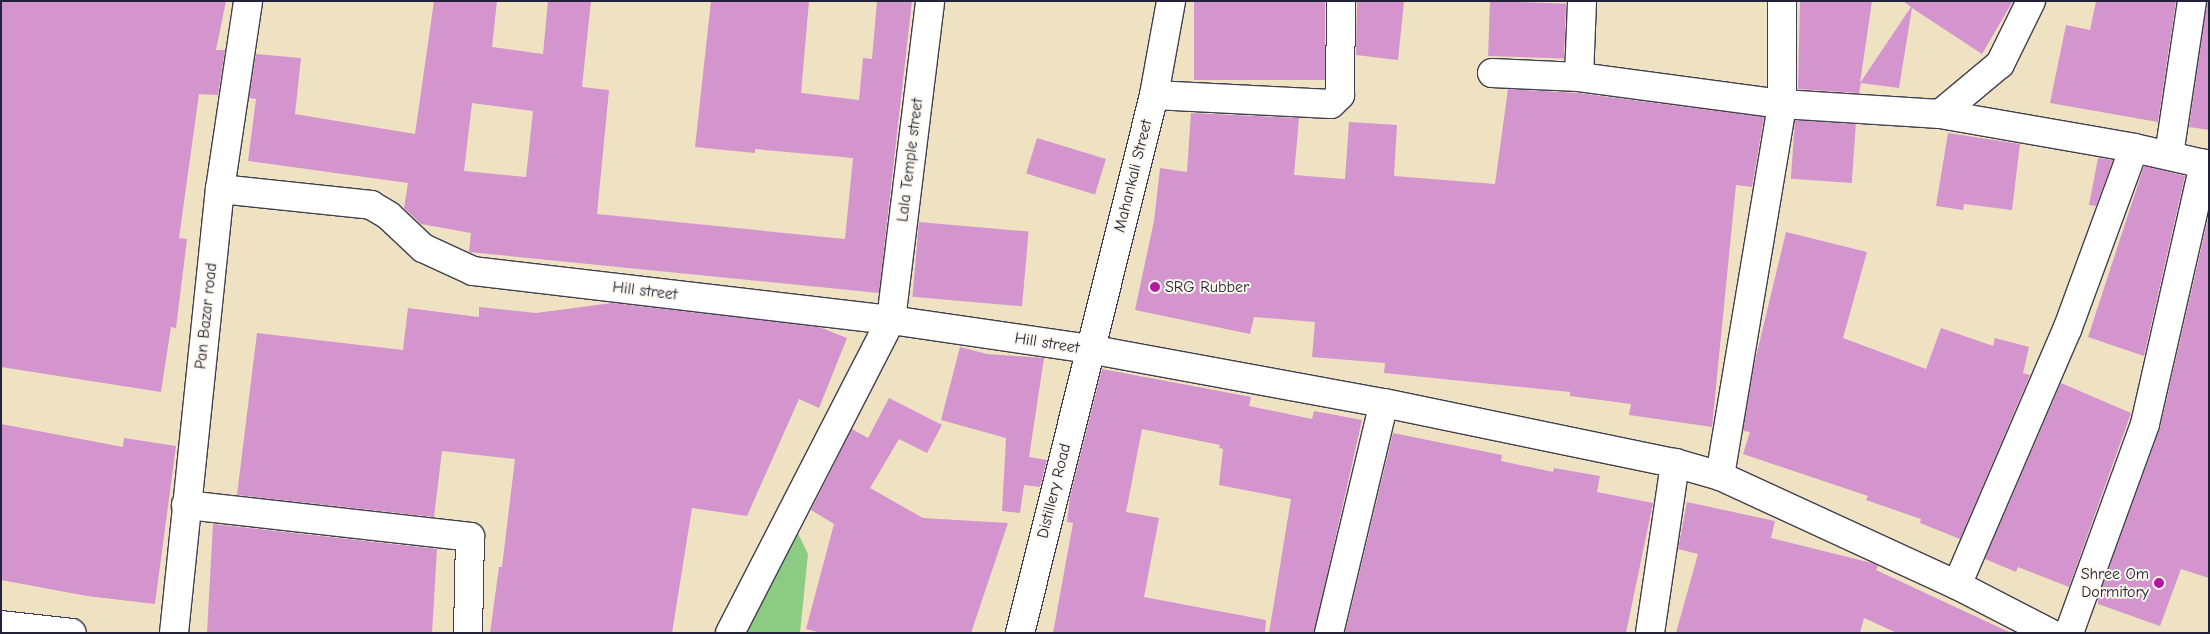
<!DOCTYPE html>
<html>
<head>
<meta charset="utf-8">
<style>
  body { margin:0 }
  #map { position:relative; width:2210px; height:634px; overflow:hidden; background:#eee2c2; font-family:"Comic Neue",sans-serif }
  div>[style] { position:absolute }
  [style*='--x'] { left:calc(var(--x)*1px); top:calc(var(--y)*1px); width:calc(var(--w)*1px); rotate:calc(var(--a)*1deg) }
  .green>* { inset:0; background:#8ccb82 }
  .building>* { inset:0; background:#d495ce; transform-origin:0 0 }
  .roads { filter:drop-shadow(1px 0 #413f4f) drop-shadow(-1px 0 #413f4f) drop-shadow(0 1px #413f4f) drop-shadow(0 -1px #413f4f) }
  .street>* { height:28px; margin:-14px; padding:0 14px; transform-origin:14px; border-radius:14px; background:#fff }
  .secondary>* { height:28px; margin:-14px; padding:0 14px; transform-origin:14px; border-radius:14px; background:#fff }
  .dots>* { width:14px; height:14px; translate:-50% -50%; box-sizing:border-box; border:2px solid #fbf7ec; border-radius:50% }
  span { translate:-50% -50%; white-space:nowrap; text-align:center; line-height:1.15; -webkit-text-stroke:4px #fbf7ec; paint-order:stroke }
  .street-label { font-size:16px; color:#22223b }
  .poi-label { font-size:16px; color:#22223b }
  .left { translate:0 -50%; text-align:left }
  .right { translate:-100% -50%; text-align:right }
  .frame { position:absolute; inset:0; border:2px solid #22223b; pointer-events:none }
</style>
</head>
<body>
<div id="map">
  <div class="green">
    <div style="clip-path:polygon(788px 513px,808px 554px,800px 633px,733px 633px)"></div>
  </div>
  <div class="building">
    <div style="clip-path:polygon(1px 1px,226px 1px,216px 50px,225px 50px,218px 95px,199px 94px,179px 238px,187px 239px,176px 328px,171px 327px,161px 392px,1px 367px)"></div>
    <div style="clip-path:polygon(evenodd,434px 1px,497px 1px,492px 47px,543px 54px,548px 1px,591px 1px,582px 87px,609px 90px,597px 214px,845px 239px,853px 158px,755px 149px,755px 153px,695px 147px,711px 1px,809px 1px,801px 93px,859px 100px,863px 58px,872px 59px,877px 1px,912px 1px,879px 293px,469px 252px,471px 233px,421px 224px,404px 208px,408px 183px,248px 161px,256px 99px,249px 98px,256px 54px,301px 58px,295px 114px,415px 134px,434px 1px,472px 103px,533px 111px,526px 177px,464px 171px,472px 103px)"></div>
    <div style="left:1194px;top:1px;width:131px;height:79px"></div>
    <div style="clip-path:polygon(1357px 1px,1404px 1px,1398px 60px,1356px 55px)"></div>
    <div style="left:1490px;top:1px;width:76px;height:55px;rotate:2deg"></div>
    <div style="clip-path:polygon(1800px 1px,1872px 1px,1860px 83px,1911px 7px,1903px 1px,2013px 1px,1982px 54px,1912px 8px,1899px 88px,1861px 83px,1859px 93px,1798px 89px)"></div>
    <div style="clip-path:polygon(2096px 1px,2176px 1px,2158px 122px,2050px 103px,2066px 25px,2090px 30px)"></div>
    <div style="clip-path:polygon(2207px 1px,2209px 1px,2209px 130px,2189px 127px)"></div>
    <div style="clip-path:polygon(1508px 89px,1578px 93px,1764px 117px,1752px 187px,1736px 185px,1712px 427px,1629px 415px,1631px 404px,1570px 396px,1570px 392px,1384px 373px,1385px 363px,1312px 357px,1315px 322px,1254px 317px,1250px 334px,1135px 310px,1154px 221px,1160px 168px,1187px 172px,1191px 113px,1299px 118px,1294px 175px,1345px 179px,1349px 122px,1397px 125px,1394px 176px,1495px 184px)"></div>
    <div style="left:1795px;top:120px;width:61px;height:59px;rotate:4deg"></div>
    <div style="clip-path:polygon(1948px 133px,2020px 144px,2012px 210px,1964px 204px,1963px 210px,1936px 206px)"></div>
    <div style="left:1037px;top:138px;width:72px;height:37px;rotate:17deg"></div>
    <div style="clip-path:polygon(2098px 158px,2113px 160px,2096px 206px,2089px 205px)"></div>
    <div style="clip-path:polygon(2144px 166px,2185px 176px,2144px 356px,2088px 337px)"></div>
    <div style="clip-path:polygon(2209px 214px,2209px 578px,2181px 569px,2160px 626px,2098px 604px,2098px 598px,2160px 428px)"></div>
    <div style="left:919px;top:222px;width:110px;height:75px;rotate:5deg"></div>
    <div style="clip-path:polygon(1786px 232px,1867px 252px,1843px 338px,1926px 369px,1941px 328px,1993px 346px,1995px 338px,2029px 347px,2023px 373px,2030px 375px,1960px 539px,1920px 523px,1921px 519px,1866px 500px,1868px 496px,1743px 454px,1750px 432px,1743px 431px,1754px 365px)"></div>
    <div style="clip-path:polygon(612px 303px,819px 327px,847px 338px,819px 408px,799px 399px,747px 516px,692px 508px,672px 633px,490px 633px,499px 567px,502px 567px,515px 459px,442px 451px,434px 517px,237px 495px,257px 333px,403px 350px,408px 308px,479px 317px,479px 307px,536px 313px)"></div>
    <div style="clip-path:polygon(960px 347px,987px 354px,1044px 358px,1029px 457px,1047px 460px,1040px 487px,1024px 485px,1020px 513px,1002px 511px,1006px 438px,941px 420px)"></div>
    <div style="clip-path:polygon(1102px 369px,1251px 397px,1249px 406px,1312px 419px,1314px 411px,1362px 420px,1314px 633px,1269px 633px,1291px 499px,1219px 485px,1223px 449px,1219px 448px,1220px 445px,1142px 429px,1126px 512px,1159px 518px,1144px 597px,1266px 620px,1265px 633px,1053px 633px,1073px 523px,1067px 522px,1070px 497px)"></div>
    <div style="clip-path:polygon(2061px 383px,2131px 413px,2069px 587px,2018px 567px,2016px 572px,1985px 559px)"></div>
    <div style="clip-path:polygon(889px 398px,942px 425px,927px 453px,899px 439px,870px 488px,923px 518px,1008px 523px,971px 633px,821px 633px,806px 629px,834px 524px,811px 510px,852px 429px,868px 438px)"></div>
    <div style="clip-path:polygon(1px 424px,123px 447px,124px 438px,176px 446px,155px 604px,87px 596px,1px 580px)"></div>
    <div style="clip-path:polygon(1393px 433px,1502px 455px,1501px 461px,1553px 472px,1554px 468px,1600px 476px,1597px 492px,1653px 503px,1626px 633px,1345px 633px)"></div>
    <div style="clip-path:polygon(1687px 502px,1775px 521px,1771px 538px,1872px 563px,1878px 566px,1876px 570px,2011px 633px,1897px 633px,1864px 618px,1860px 633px,1676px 633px,1698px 554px,1678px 549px)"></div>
    <div style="clip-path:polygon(213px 524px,437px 549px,432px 633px,207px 633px)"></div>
  </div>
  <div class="roads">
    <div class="street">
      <div style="--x:1492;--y:73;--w:87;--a:2.6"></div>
      <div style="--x:1579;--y:77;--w:205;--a:7.6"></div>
      <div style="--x:1782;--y:104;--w:158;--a:3.6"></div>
      <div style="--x:1940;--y:114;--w:197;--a:9.9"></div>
      <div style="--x:2134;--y:148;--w:77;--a:12.8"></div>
      <div style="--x:1579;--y:77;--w:76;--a:-87.7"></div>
      <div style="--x:1154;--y:95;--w:177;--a:2.9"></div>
      <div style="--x:1331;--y:104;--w:13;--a:-45"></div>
      <div style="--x:1340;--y:95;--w:94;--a:-89.4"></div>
      <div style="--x:1940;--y:114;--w:78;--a:-39.8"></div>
      <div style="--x:2000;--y:64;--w:70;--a:-63.8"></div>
      <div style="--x:2169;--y:155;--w:156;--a:-81.5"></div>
      <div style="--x:220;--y:189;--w:152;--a:6"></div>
      <div style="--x:371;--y:205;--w:21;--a:31"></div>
      <div style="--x:389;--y:216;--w:47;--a:43.3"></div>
      <div style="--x:423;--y:248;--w:55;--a:24.7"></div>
      <div style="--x:473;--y:271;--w:421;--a:6.7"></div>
      <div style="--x:891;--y:320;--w:200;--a:8.3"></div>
      <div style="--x:1720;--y:476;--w:377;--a:-80.5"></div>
      <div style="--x:1782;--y:104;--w:103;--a:-90"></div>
      <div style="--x:186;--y:505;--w:286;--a:6.4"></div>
      <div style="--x:470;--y:537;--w:96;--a:91.2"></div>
      <div style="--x:1957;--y:585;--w:278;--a:-66.7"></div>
      <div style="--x:2067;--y:330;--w:194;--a:-69.8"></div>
      <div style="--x:174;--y:633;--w:446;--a:-84.1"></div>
      <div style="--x:220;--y:189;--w:190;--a:-81.5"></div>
      <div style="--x:730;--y:633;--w:352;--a:-62.8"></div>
      <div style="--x:891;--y:320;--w:321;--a:-83"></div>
      <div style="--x:1329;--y:633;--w:236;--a:-76.6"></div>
      <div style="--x:1650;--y:633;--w:172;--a:-81.6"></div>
      <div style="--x:2069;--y:633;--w:222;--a:-70"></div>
      <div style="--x:2145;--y:424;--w:267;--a:-77.2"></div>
    </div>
    <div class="secondary">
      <div style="--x:1089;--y:349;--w:300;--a:10.4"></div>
      <div style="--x:1384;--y:403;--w:297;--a:11.7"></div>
      <div style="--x:1675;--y:463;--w:47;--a:16.1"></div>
      <div style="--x:1720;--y:476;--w:261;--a:24.7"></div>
      <div style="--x:1957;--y:585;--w:105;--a:27.3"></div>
      <div style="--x:1;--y:625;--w:71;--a:6.4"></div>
      <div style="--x:1020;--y:633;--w:554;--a:-76.01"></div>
      <div style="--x:1154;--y:95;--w:96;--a:-79.7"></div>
    </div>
  </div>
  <div class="dots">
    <div style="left:1155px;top:287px;background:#b5179e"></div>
    <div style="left:2159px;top:583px;background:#b5179e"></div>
  </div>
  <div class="street-label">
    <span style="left:910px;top:160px;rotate:-83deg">Lala Temple street</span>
    <span style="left:1133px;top:176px;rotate:-76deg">Mahankali Street</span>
    <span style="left:645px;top:291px;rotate:7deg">Hill street</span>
    <span style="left:206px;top:316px;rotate:-84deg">Pan Bazar road</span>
    <span style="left:1047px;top:343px;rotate:9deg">Hill street</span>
    <span style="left:1054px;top:491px;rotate:-76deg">Distillery Road</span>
  </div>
  <div class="poi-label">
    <span class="left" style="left:1165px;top:287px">SRG Rubber</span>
    <span class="right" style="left:2149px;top:583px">Shree Om<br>Dormitory</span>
  </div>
  <div class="frame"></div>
</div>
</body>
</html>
